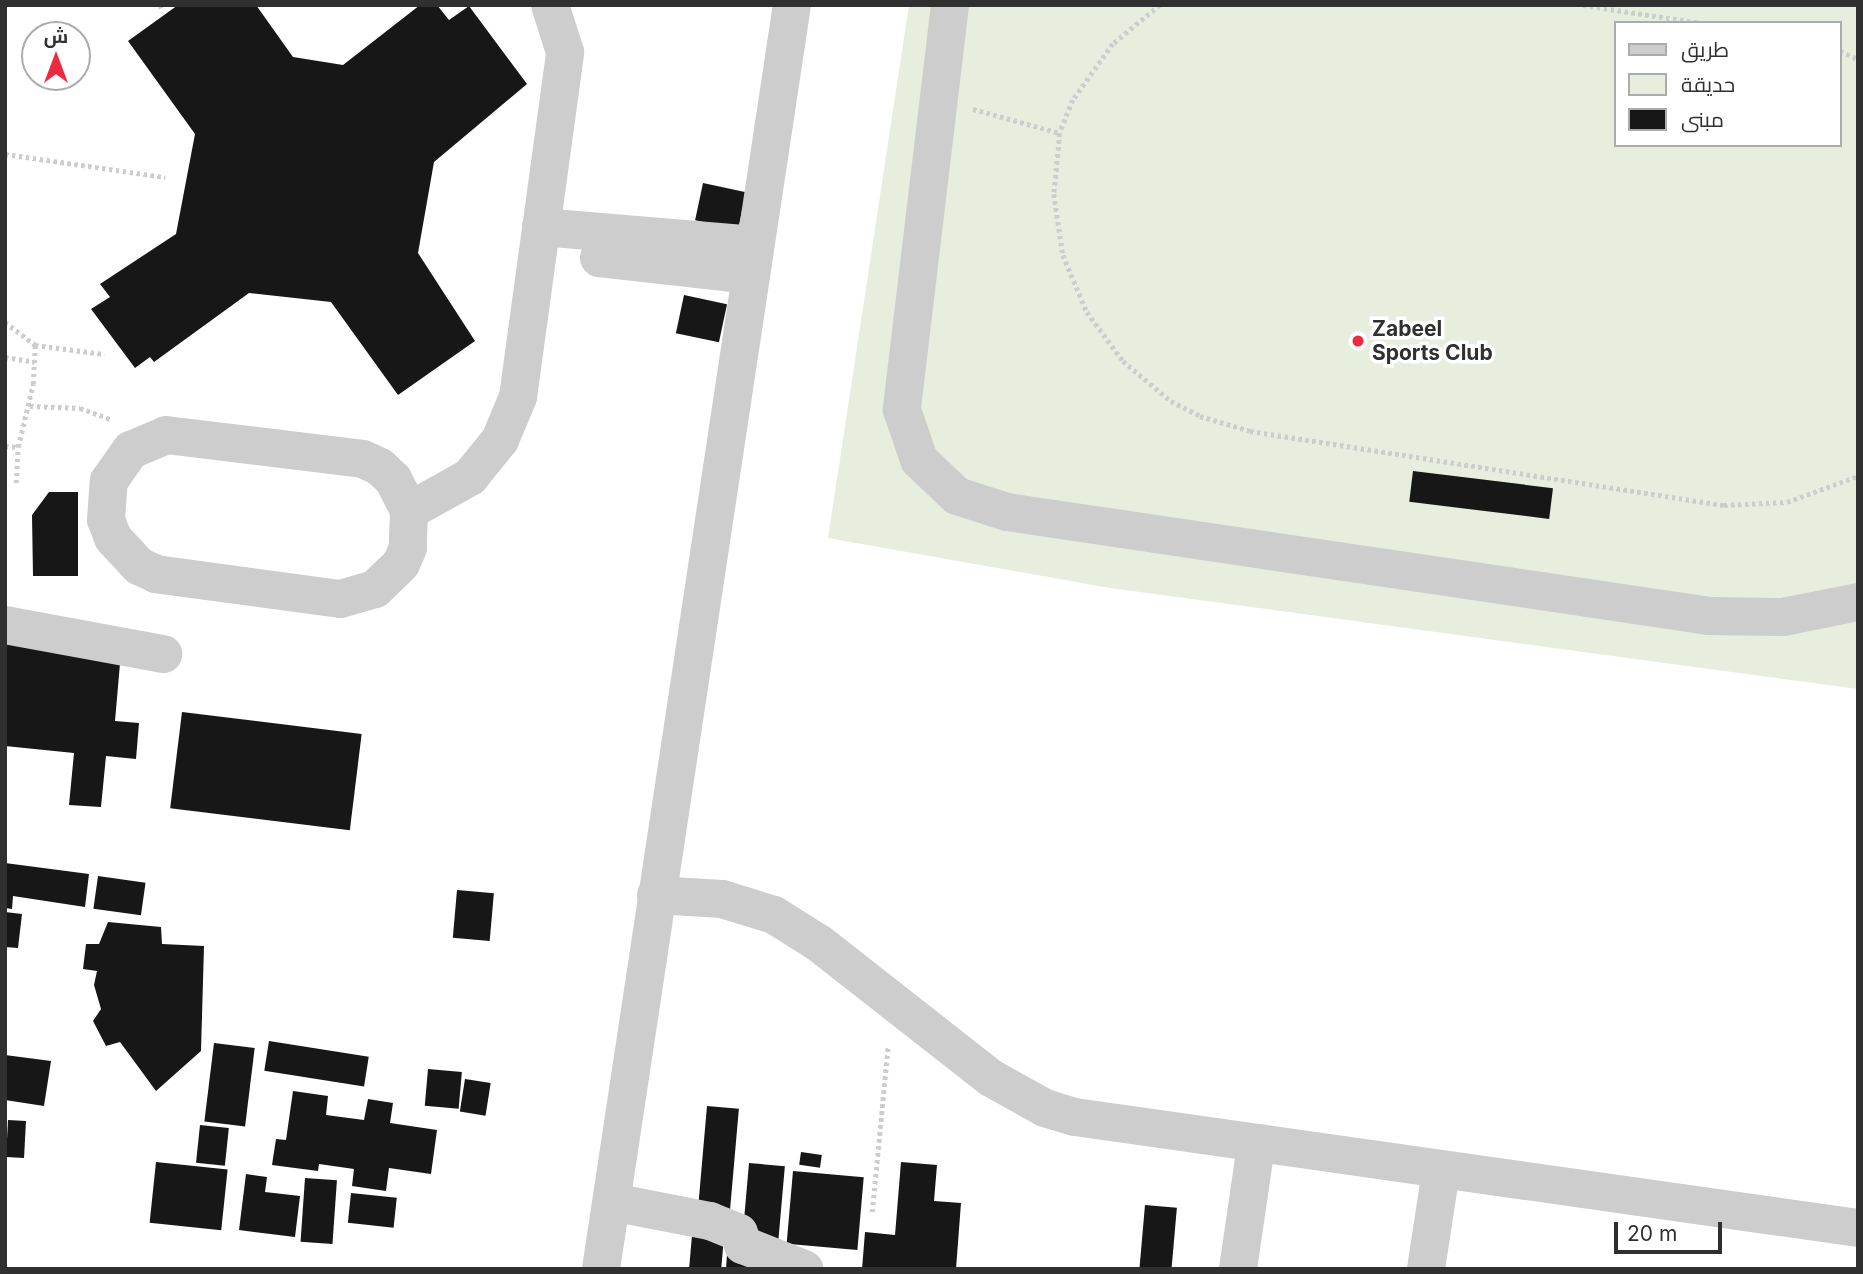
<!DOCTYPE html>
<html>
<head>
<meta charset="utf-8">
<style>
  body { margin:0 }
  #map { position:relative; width:1863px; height:1274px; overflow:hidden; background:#fff; font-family:Inter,Cairo,sans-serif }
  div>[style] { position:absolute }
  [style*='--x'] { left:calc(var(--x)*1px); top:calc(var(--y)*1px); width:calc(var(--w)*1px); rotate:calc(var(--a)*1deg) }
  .green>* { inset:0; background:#e7eede }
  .building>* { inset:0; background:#171717; transform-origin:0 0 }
  .path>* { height:4.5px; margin-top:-2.25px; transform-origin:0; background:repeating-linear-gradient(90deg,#cdcdcd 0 3.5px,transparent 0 7px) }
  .minor>* { height:38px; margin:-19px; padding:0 19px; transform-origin:19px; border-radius:19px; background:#cdcdcd }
  .dots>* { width:19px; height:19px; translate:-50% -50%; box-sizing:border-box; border:4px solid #fff; border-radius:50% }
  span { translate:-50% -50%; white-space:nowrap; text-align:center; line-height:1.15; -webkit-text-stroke:7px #fff; paint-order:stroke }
  .poi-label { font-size:21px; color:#303030; font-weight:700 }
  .left { translate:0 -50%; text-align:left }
  .frame { position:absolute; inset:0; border:7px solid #303030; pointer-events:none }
  .legend { position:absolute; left:1614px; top:21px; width:228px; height:126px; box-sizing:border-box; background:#fff; border:2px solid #acacac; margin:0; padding:9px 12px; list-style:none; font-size:21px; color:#303030 }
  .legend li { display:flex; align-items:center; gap:14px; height:35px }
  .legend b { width:35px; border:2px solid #acacac }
  .north { position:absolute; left:21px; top:21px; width:70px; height:70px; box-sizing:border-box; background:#fff; border:2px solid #acacac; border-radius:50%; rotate:0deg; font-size:19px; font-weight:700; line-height:28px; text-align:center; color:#303030 }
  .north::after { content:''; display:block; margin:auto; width:24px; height:32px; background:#ef2a3e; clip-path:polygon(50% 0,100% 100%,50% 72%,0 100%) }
  .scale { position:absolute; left:1614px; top:1222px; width:108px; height:32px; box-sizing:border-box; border:4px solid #303030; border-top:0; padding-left:9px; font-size:21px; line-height:24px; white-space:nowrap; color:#303030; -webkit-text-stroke:5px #fff; paint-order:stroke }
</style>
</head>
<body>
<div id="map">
  <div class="green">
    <div style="clip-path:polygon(evenodd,909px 5px,1858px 5px,1858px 689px,1110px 588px,828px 538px,909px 5px,1616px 23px,1840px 23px,1840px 145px,1616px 145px,1616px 23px)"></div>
  </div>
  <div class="building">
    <div style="clip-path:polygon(178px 5px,256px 5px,293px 57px,343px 65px,420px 5px,437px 5px,449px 20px,469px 6px,527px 84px,434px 162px,418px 253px,475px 341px,398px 395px,331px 302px,249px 293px,154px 362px,150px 357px,135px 368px,91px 309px,110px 297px,100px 284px,176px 234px,195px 134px,128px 41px)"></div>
    <div style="left:703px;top:183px;width:44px;height:38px;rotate:12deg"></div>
    <div style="left:684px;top:295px;width:44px;height:39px;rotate:12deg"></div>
    <div style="left:1413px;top:471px;width:141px;height:31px;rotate:7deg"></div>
    <div style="clip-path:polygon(49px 492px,78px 492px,78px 576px,33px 576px,32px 515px)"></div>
    <div style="clip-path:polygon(7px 641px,121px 652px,115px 721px,139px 723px,136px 759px,106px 756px,101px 807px,69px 805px,74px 753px,5px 746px)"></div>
    <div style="left:182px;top:712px;width:181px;height:97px;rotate:7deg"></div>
    <div style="clip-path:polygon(5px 863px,89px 874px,85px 907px,13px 896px,12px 909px,5px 908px)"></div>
    <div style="left:98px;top:876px;width:48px;height:33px;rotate:8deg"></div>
    <div style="left:457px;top:890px;width:37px;height:48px;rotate:5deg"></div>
    <div style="clip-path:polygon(5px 912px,22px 914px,18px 948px,5px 947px)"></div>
    <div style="clip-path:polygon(108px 922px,161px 927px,162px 944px,204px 946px,201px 1051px,156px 1091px,120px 1042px,106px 1046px,93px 1021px,101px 1009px,94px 985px,97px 971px,83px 969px,86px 944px,99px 944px)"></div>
    <div style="left:269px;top:1041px;width:101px;height:30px;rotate:9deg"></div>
    <div style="left:214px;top:1043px;width:41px;height:79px;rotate:7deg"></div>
    <div style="clip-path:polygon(5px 1055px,51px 1061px,44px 1106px,5px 1100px)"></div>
    <div style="left:428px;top:1069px;width:34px;height:37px;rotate:5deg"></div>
    <div style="left:465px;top:1079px;width:26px;height:33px;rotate:9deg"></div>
    <div style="clip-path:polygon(293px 1091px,328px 1096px,326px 1115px,364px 1120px,368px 1099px,393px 1103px,390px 1123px,437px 1130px,431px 1174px,389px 1168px,386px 1191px,352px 1186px,354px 1169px,319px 1164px,318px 1171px,272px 1165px,276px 1139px,286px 1140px)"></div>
    <div style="left:707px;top:1106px;width:32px;height:109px;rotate:5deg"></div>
    <div style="left:8px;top:1120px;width:18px;height:37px;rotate:3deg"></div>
    <div style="left:200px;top:1125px;width:29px;height:38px;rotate:6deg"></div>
    <div style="left:801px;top:1152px;width:21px;height:13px;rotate:8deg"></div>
    <div style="left:156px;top:1162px;width:72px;height:61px;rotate:6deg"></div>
    <div style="clip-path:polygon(901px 1162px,937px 1165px,934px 1201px,961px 1203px,956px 1269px,862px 1269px,865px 1232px,895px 1235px)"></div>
    <div style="left:749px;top:1163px;width:36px;height:77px;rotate:5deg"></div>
    <div style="left:793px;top:1171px;width:71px;height:73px;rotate:5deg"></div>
    <div style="clip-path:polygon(246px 1174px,267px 1177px,265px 1192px,300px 1196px,295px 1237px,239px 1230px)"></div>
    <div style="left:305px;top:1178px;width:32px;height:64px;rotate:4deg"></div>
    <div style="left:351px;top:1193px;width:46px;height:30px;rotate:6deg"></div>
    <div style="left:1145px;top:1205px;width:32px;height:64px;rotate:5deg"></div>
    <div style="left:693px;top:1224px;width:32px;height:45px;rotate:5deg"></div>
    <div style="clip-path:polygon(727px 1254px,757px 1269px,726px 1269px)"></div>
  </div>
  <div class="path">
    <div style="--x:160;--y:5;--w:4;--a:56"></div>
    <div style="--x:1160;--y:5;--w:61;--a:140.3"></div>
    <div style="--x:1113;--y:44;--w:69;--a:125.5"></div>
    <div style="--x:1073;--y:100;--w:35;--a:112"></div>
    <div style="--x:1060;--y:133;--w:61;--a:95.6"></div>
    <div style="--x:1054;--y:194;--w:62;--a:81.6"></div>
    <div style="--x:1063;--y:255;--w:62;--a:67.2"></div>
    <div style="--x:1087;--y:312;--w:61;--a:53.7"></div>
    <div style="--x:1123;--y:361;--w:62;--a:39.8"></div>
    <div style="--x:1171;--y:401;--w:33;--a:27"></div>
    <div style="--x:1200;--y:416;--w:52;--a:16.7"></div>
    <div style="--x:1250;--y:431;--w:480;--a:8.9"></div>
    <div style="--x:1724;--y:505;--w:63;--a:-2.7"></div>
    <div style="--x:1787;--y:502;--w:76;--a:-20.1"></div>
    <div style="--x:1583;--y:5;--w:119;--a:8.7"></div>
    <div style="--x:1840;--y:51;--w:20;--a:24"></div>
    <div style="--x:973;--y:109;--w:90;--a:15.4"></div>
    <div style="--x:5;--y:154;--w:162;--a:8.2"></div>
    <div style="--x:5;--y:322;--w:38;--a:37"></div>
    <div style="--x:35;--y:345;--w:70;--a:7.4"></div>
    <div style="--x:5;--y:357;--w:30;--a:9"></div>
    <div style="--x:30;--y:406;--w:50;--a:2.3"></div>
    <div style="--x:80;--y:408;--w:33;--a:20"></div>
    <div style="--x:5;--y:446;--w:13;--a:4"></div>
    <div style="--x:16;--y:483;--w:36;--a:-87"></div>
    <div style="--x:18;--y:447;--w:65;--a:-76.6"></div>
    <div style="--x:33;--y:384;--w:39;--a:-87"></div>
    <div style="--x:872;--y:1212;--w:167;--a:-84.5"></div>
  </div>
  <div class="minor">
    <div style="--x:950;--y:5;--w:408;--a:96.8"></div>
    <div style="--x:902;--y:410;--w:53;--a:71.2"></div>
    <div style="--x:919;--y:460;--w:52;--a:43.5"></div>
    <div style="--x:957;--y:496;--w:52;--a:17.7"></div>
    <div style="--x:1007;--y:512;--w:711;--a:8.42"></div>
    <div style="--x:1710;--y:616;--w:73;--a:0.8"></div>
    <div style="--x:1783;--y:617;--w:76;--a:-11.3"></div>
    <div style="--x:541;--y:227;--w:215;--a:4.8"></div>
    <div style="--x:599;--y:258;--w:153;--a:6.4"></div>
    <div style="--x:166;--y:435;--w:198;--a:6.9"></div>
    <div style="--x:363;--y:459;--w:19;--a:25"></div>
    <div style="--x:380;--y:467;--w:18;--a:43"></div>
    <div style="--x:393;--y:479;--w:36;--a:63"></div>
    <div style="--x:409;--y:511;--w:37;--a:92"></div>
    <div style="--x:408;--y:548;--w:17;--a:114"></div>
    <div style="--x:401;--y:564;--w:36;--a:136"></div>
    <div style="--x:375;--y:589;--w:36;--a:164"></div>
    <div style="--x:340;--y:599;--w:186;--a:-172.3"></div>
    <div style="--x:156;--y:574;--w:19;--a:-155"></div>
    <div style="--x:139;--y:566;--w:38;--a:-133"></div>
    <div style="--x:113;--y:538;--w:19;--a:-111"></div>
    <div style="--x:106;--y:520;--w:39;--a:-86"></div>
    <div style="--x:109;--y:481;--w:38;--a:-55"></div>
    <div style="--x:131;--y:450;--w:38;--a:-23"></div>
    <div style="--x:409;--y:511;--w:70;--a:-29.1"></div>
    <div style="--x:470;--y:477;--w:48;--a:-51"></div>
    <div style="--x:500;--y:440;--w:47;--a:-67.3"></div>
    <div style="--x:518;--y:397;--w:348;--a:-82.2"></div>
    <div style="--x:565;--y:52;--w:49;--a:-107.7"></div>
    <div style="--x:5;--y:625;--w:161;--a:10.4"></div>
    <div style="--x:656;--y:895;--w:66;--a:3.5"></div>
    <div style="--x:722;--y:899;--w:54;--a:17.1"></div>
    <div style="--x:774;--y:915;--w:54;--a:32.2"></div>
    <div style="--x:820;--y:944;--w:217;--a:38.1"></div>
    <div style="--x:991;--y:1078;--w:62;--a:29.1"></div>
    <div style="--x:1045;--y:1108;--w:31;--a:17"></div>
    <div style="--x:1075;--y:1117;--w:791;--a:8.07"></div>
    <div style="--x:612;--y:1202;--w:100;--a:11"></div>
    <div style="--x:710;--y:1221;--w:31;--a:22"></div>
    <div style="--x:739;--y:1233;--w:13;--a:72"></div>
    <div style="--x:743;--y:1245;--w:66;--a:21.5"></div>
    <div style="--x:601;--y:1269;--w:1278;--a:-81.41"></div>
    <div style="--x:1238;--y:1269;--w:124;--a:-81.7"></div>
    <div style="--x:1426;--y:1269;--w:99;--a:-81.3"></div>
  </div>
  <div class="dots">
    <div style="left:1358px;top:341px;background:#ef2a3e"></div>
  </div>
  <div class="poi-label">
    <span class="left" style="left:1372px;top:341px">Zabeel<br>Sports Club</span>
  </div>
  <div class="frame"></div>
  <ul class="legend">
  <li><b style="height:9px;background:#cdcdcd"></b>طريق</li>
  <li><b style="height:19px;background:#e7eede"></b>حديقة</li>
  <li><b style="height:19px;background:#171717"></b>مبنى</li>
  </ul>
  <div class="north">ش</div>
  <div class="scale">20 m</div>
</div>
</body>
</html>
